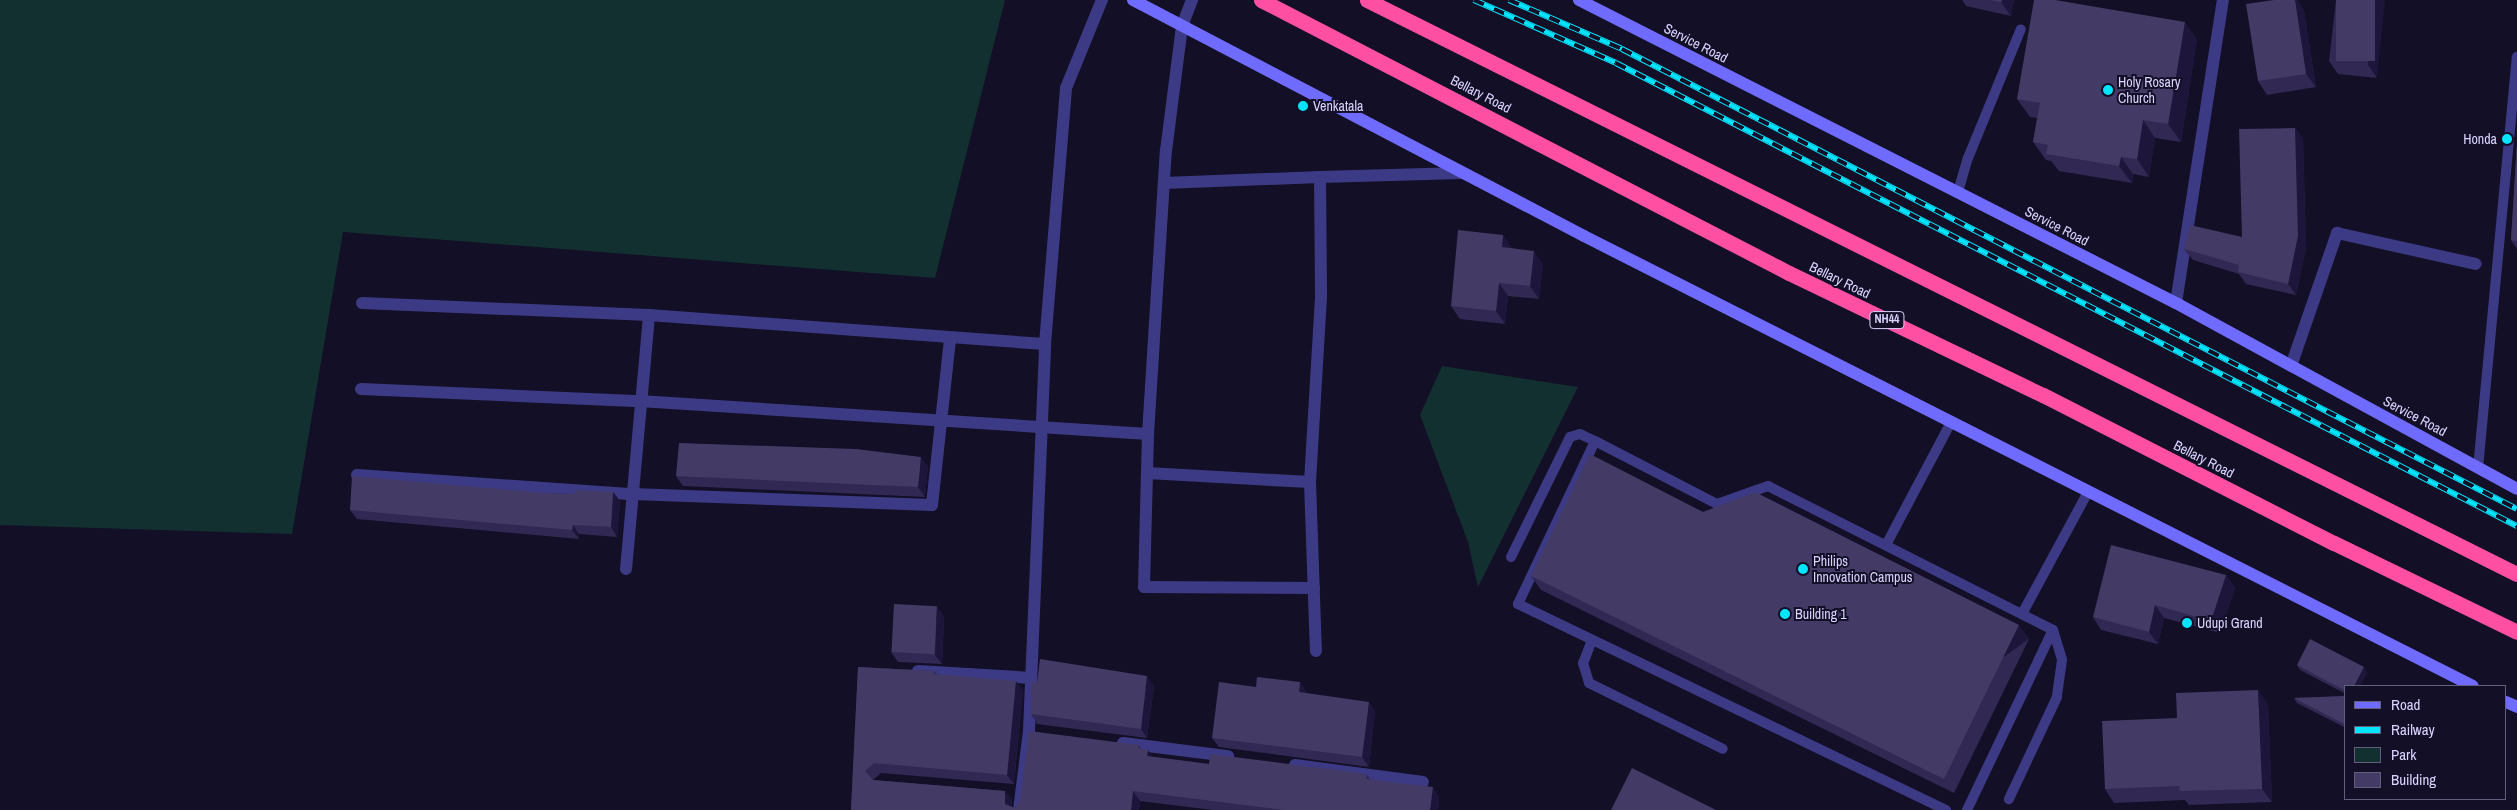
<!DOCTYPE html>
<html>
<head>
<meta charset="utf-8">
<style>
  body { margin:0 }
  #map { position:relative; width:2517px; height:810px; overflow:hidden; background:#130f26; font-family:"Archivo Narrow",sans-serif }
  div>[style] { position:absolute }
  [style*='--x'] { left:calc(var(--x)*1px); top:calc(var(--y)*1px); width:calc(var(--w)*1px); rotate:calc(var(--a)*1deg) }
  .green>* { inset:0; background:#12302f }
  .lane>* { height:10px; margin:-5px; padding:0 5px; transform-origin:5px; border-radius:5px; background:#3d3a85 }
  .street>* { height:12px; margin:-6px; padding:0 6px; transform-origin:6px; border-radius:6px; background:#3d3a85 }
  .secondary>* { height:12px; margin:-6px; padding:0 6px; transform-origin:6px; border-radius:6px; background:#6f6bff }
  .highway>* { height:15px; margin:-7.5px; padding:0 7.5px; transform-origin:7.5px; border-radius:7.5px; background:#ff4fa3 }
  .rail>* { height:5.5px; margin-top:-2.75px; transform-origin:0; background:repeating-linear-gradient(90deg,#130f26 0 11px,#00e5ff 0 22px); box-sizing:border-box; border-block:1px solid #00e5ff }
  .wall>* { inset:0; background:#312854 }
  .shaded-wall>* { inset:0; background:#1d163a; transform-origin:0 0 }
  .building>* { inset:0; background:#433a66; transform-origin:0 0 }
  .dots>* { width:14px; height:14px; translate:-50% -50%; box-sizing:border-box; border:2px solid #130f26; border-radius:50% }
  span { translate:-50% -50%; white-space:nowrap; text-align:center; line-height:1.15; -webkit-text-stroke:4px #130f26; paint-order:stroke }
  .shield-label span { padding:1px 4px; background:#130f26; border:1px solid; border-radius:4px; -webkit-text-stroke-width:0 }
  .shield-label { font-size:12px; color:#d9d4ff; font-weight:700 }
  .street-label { font-size:14px; color:#d9d4ff }
  .poi-label { font-size:14px; color:#d9d4ff }
  .left { translate:0 -50%; text-align:left }
  .right { translate:-100% -50%; text-align:right }
  .legend { position:absolute; left:2344px; top:685px; width:162px; height:115px; box-sizing:border-box; background:#130f26; border:1px solid #625e7d; margin:0; padding:6px 9px; list-style:none; font-size:15px; color:#d9d4ff }
  .legend li { display:flex; align-items:center; gap:10px; height:25px }
  .legend b { width:25px; border:1px solid #625e7d }
</style>
</head>
<body>
<div id="map">
  <div class="green">
    <div style="clip-path:polygon(0 0,1005px 0,935px 278px,343px 232px,292px 534px,0 525px)"></div>
    <div style="clip-path:polygon(1442px 366px,1578px 387px,1478px 587px,1468px 542px,1420px 415px)"></div>
  </div>
  <div class="lane">
    <div style="--x:1958;--y:192;--w:35;--a:-74"></div>
    <div style="--x:1968;--y:158;--w:139;--a:-67.7"></div>
    <div style="--x:2478;--y:468;--w:413;--a:-84.6"></div>
    <div style="--x:1886;--y:545;--w:139;--a:-62.1"></div>
    <div style="--x:1511;--y:557;--w:134;--a:-63.8"></div>
    <div style="--x:1570;--y:437;--w:10;--a:-17"></div>
    <div style="--x:1580;--y:434;--w:17;--a:25"></div>
    <div style="--x:2022;--y:614;--w:139;--a:-61.6"></div>
    <div style="--x:1592;--y:640;--w:25;--a:111"></div>
    <div style="--x:1583;--y:663;--w:21;--a:73"></div>
    <div style="--x:1589;--y:683;--w:149;--a:26.2"></div>
    <div style="--x:1946;--y:810;--w:475;--a:-154.3"></div>
    <div style="--x:1518;--y:604;--w:180;--a:-64.7"></div>
    <div style="--x:1595;--y:441;--w:137;--a:27.3"></div>
    <div style="--x:1717;--y:504;--w:54;--a:-19.4"></div>
    <div style="--x:1768;--y:486;--w:319;--a:26.8"></div>
    <div style="--x:2053;--y:630;--w:31;--a:73"></div>
    <div style="--x:2062;--y:660;--w:37;--a:98"></div>
    <div style="--x:2057;--y:697;--w:113;--a:115.2"></div>
    <div style="--x:1967;--y:810;--w:199;--a:-64.5"></div>
  </div>
  <div class="street">
    <div style="--x:1320;--y:177;--w:142;--a:-1.6"></div>
    <div style="--x:1164;--y:183;--w:156;--a:-2.2"></div>
    <div style="--x:1320;--y:177;--w:120;--a:89.5"></div>
    <div style="--x:1321;--y:297;--w:185;--a:93.4"></div>
    <div style="--x:1310;--y:482;--w:169;--a:88"></div>
    <div style="--x:362;--y:303;--w:287;--a:2.4"></div>
    <div style="--x:649;--y:315;--w:397;--a:4.2"></div>
    <div style="--x:2176;--y:303;--w:307;--a:-81.2"></div>
    <div style="--x:2291;--y:366;--w:141;--a:-70.9"></div>
    <div style="--x:2337;--y:233;--w:142;--a:12.6"></div>
    <div style="--x:361;--y:389;--w:279;--a:2.5"></div>
    <div style="--x:640;--y:401;--w:509;--a:3.72"></div>
    <div style="--x:1148;--y:434;--w:284;--a:-86.4"></div>
    <div style="--x:1166;--y:151;--w:126;--a:-82.7"></div>
    <div style="--x:1182;--y:26;--w:28;--a:-69"></div>
    <div style="--x:1148;--y:434;--w:153;--a:91.5"></div>
    <div style="--x:1144;--y:587;--w:170;--a:0.3"></div>
    <div style="--x:1147;--y:473;--w:163;--a:3.2"></div>
    <div style="--x:357;--y:475;--w:276;--a:4"></div>
    <div style="--x:632;--y:494;--w:300;--a:2.1"></div>
    <div style="--x:932;--y:505;--w:168;--a:-83.8"></div>
    <div style="--x:626;--y:569;--w:255;--a:-84.8"></div>
    <div style="--x:918;--y:671;--w:113;--a:3.5"></div>
    <div style="--x:1123;--y:743;--w:106;--a:7.1"></div>
    <div style="--x:1295;--y:765;--w:129;--a:7.6"></div>
    <div style="--x:1019;--y:810;--w:80;--a:-82.8"></div>
    <div style="--x:1029;--y:731;--w:387;--a:-87.6"></div>
    <div style="--x:1045;--y:344;--w:257;--a:-85.3"></div>
    <div style="--x:1066;--y:88;--w:95;--a:-67.8"></div>
  </div>
  <div class="secondary">
    <div style="--x:1133;--y:0;--w:509;--a:27.62"></div>
    <div style="--x:1584;--y:236;--w:996;--a:26.85"></div>
    <div style="--x:1579;--y:0;--w:669;--a:26.91"></div>
    <div style="--x:2176;--y:303;--w:388;--a:28.6"></div>
    <div style="--x:2506;--y:702;--w:12;--a:24"></div>
  </div>
  <div class="highway">
    <div style="--x:1261;--y:0;--w:594;--a:27.34"></div>
    <div style="--x:1789;--y:273;--w:282;--a:25.7"></div>
    <div style="--x:2043;--y:395;--w:326;--a:27"></div>
    <div style="--x:2334;--y:543;--w:203;--a:25.9"></div>
    <div style="--x:1367;--y:0;--w:1285;--a:26.53"></div>
  </div>
  <div class="rail">
    <div style="--x:1474;--y:0;--w:155;--a:23.9"></div>
    <div style="--x:1616;--y:63;--w:1013;--a:27.2"></div>
    <div style="--x:1509;--y:0;--w:123;--a:23.4"></div>
    <div style="--x:1622;--y:49;--w:1006;--a:27.2"></div>
  </div>
  <div class="wall">
    <div style="clip-path:polygon(1962px 0,2014px 0,2011px 16px,1966px 6px)"></div>
    <div style="clip-path:polygon(2274px 0,2297px 0,2304px 11px,2316px 87px,2267px 95px,2258px 81px)"></div>
    <div style="clip-path:polygon(2336px 0,2377px 78px,2338px 74px,2329px 61px)"></div>
    <div style="clip-path:polygon(2197px 39px,2181px 142px,2155px 138px,2149px 177px,2133px 174px,2132px 183px,2059px 171px,2051px 161px,2046px 160px,2033px 142px,2037px 118px,2030px 117px,2017px 99px)"></div>
    <div style="clip-path:polygon(2295px 128px,2303px 139px,2306px 248px,2296px 295px,2246px 284px,2239px 274px,2193px 260px,2184px 249px,2242px 237px)"></div>
    <div style="clip-path:polygon(2517px 143px,2517px 249px,2511px 240px)"></div>
    <div style="clip-path:polygon(1503px 235px,1512px 249px,1543px 264px,1539px 299px,1508px 296px,1505px 324px,1460px 319px,1451px 306px)"></div>
    <div style="clip-path:polygon(928px 466px,925px 497px,683px 486px,676px 476px)"></div>
    <div style="clip-path:polygon(613px 492px,620px 501px,617px 537px,579px 534px,579px 539px,357px 519px,350px 510px,545px 493px,575px 494px)"></div>
    <div style="clip-path:polygon(2226px 575px,2235px 588px,2220px 633px,2164px 618px,2158px 644px,2101px 630px,2093px 617px)"></div>
    <div style="clip-path:polygon(1531px 576px,2029px 639px,1954px 793px,1541px 590px)"></div>
    <div style="clip-path:polygon(944px 616px,942px 664px,898px 662px,891px 652px)"></div>
    <div style="clip-path:polygon(2297px 665px,2367px 672px,2360px 686px,2346px 686px,2346px 694px,2300px 670px)"></div>
    <div style="clip-path:polygon(858px 667px,934px 671px,937px 674px,1023px 690px,1014px 784px,881px 773px,873px 780px,1005px 791px,1012px 800px,1012px 807px,1015px 808px,1139px 745px,1141px 749px,1153px 757px,1209px 764px,1367px 775px,1370px 779px,1439px 797px,1438px 810px,1213px 810px,1140px 801px,1139px 810px,851px 810px)"></div>
    <div style="clip-path:polygon(1300px 682px,1306px 692px,1306px 693px,1375px 711px,1369px 767px,1219px 747px,1212px 738px)"></div>
    <div style="clip-path:polygon(1154px 686px,1147px 738px,1037px 724px,1031px 714px)"></div>
    <div style="clip-path:polygon(2346px 696px,2346px 728px,2297px 703px,2294px 698px)"></div>
    <div style="clip-path:polygon(2268px 704px,2272px 802px,2189px 805px,2185px 800px,2114px 803px,2105px 789px,2177px 718px)"></div>
  </div>
  <div class="shaded-wall">
    <div style="clip-path:polygon(2002px 0,2014px 0,2011px 16px,2001px 2px)"></div>
    <div style="clip-path:polygon(2295px 0,2297px 0,2304px 11px,2316px 87px,2306px 74px)"></div>
    <div style="clip-path:polygon(2375px 0,2385px 0,2377px 78px,2368px 65px)"></div>
    <div style="clip-path:polygon(2185px 22px,2197px 39px,2181px 142px,2168px 124px)"></div>
    <div style="clip-path:polygon(2143px 120px,2155px 138px,2149px 177px,2137px 159px)"></div>
    <div style="clip-path:polygon(2295px 128px,2303px 139px,2306px 248px,2296px 295px,2288px 284px)"></div>
    <div style="clip-path:polygon(2121px 157px,2133px 174px,2132px 183px,2119px 166px)"></div>
    <div style="clip-path:polygon(1503px 235px,1512px 248px,1511px 260px,1502px 247px)"></div>
    <div style="clip-path:polygon(1534px 251px,1543px 264px,1539px 299px,1530px 286px)"></div>
    <div style="clip-path:polygon(1499px 283px,1508px 296px,1505px 324px,1496px 311px)"></div>
    <div style="clip-path:polygon(921px 457px,928px 466px,925px 497px,918px 487px)"></div>
    <div style="clip-path:polygon(613px 492px,620px 501px,617px 537px,611px 527px)"></div>
    <div style="clip-path:polygon(573px 525px,579px 534px,579px 539px,572px 530px)"></div>
    <div style="clip-path:polygon(2226px 575px,2235px 588px,2220px 633px,2211px 621px)"></div>
    <div style="clip-path:polygon(2155px 605px,2164px 618px,2158px 644px,2149px 632px)"></div>
    <div style="clip-path:polygon(937px 606px,944px 616px,942px 664px,935px 655px)"></div>
    <div style="left:2019px;top:625px;width:17px;height:171px;rotate:54deg"></div>
    <div style="clip-path:polygon(2364px 667px,2367px 672px,2360px 686px,2354px 686px)"></div>
    <div style="clip-path:polygon(1147px 676px,1154px 686px,1147px 738px,1141px 729px)"></div>
    <div style="clip-path:polygon(1016px 681px,1023px 690px,1014px 784px,1007px 775px)"></div>
    <div style="clip-path:polygon(1300px 682px,1306px 692px,1305px 701px,1299px 692px)"></div>
    <div style="clip-path:polygon(2258px 690px,2268px 704px,2272px 802px,2262px 789px)"></div>
    <div style="clip-path:polygon(1369px 702px,1375px 711px,1369px 767px,1362px 757px)"></div>
    <div style="clip-path:polygon(1148px 750px,1154px 759px,1147px 756px)"></div>
    <div style="clip-path:polygon(1433px 787px,1439px 797px,1438px 810px,1430px 810px)"></div>
    <div style="clip-path:polygon(1005px 791px,1012px 800px,1012px 810px,1005px 804px)"></div>
    <div style="clip-path:polygon(1133px 791px,1140px 801px,1139px 810px,1131px 810px)"></div>
  </div>
  <div class="building">
    <div style="clip-path:polygon(1990px 0,2002px 0,2001px 2px)"></div>
    <div style="clip-path:polygon(2034px 0,2055px 0,2185px 22px,2168px 124px,2143px 120px,2137px 159px,2121px 157px,2119px 166px,2046px 154px,2048px 145px,2033px 142px,2040px 103px,2017px 99px)"></div>
    <div style="clip-path:polygon(2274px 0,2295px 0,2306px 74px,2258px 81px,2246px 4px)"></div>
    <div style="left:2336px;top:0;width:39px;height:61px"></div>
    <div style="clip-path:polygon(2295px 128px,2298px 236px,2288px 284px,2238px 272px,2239px 265px,2184px 249px,2190px 225px,2242px 237px,2239px 129px)"></div>
    <div style="clip-path:polygon(2517px 143px,2517px 241px,2511px 240px)"></div>
    <div style="clip-path:polygon(1458px 230px,1503px 235px,1502px 247px,1534px 251px,1530px 286px,1499px 283px,1496px 311px,1451px 306px)"></div>
    <div style="clip-path:polygon(679px 443px,856px 449px,921px 457px,918px 487px,676px 476px)"></div>
    <div style="clip-path:polygon(1590px 454px,1703px 512px,1755px 492px,2019px 625px,1944px 779px,1531px 576px)"></div>
    <div style="clip-path:polygon(352px 476px,545px 493px,575px 494px,575px 490px,613px 492px,611px 527px,573px 525px,572px 530px,350px 510px)"></div>
    <div style="clip-path:polygon(2111px 545px,2226px 575px,2211px 621px,2155px 605px,2149px 632px,2093px 617px)"></div>
    <div style="left:894px;top:604px;width:43px;height:48px;rotate:3deg"></div>
    <div style="clip-path:polygon(2310px 639px,2364px 667px,2354px 686px,2346px 686px,2346px 691px,2297px 665px)"></div>
    <div style="clip-path:polygon(1040px 659px,1147px 676px,1141px 729px,1031px 714px,1032px 682px,1037px 683px)"></div>
    <div style="clip-path:polygon(858px 667px,934px 671px,934px 674px,1016px 681px,1007px 775px,874px 763px,865px 771px,873px 780px,1005px 791px,1005px 804px,1015px 808px,1020px 801px,1029px 731px,1139px 745px,1138px 748px,1148px 750px,1147px 756px,1209px 764px,1210px 754px,1360px 773px,1367px 775px,1366px 779px,1433px 787px,1430px 810px,1285px 810px,1133px 791px,1131px 810px,851px 810px)"></div>
    <div style="clip-path:polygon(1257px 677px,1300px 682px,1299px 692px,1369px 702px,1362px 757px,1212px 738px,1219px 682px,1256px 687px)"></div>
    <div style="clip-path:polygon(2258px 690px,2262px 789px,2180px 791px,2179px 786px,2105px 789px,2102px 721px,2177px 718px,2176px 693px)"></div>
    <div style="clip-path:polygon(2346px 696px,2346px 725px,2294px 698px)"></div>
    <div style="clip-path:polygon(1632px 768px,1716px 810px,1611px 810px)"></div>
  </div>
  <div class="dots">
    <div style="left:2108px;top:90px;background:#00e5ff"></div>
    <div style="left:1303px;top:106px;background:#00e5ff"></div>
    <div style="left:2507px;top:139px;background:#00e5ff"></div>
    <div style="left:1803px;top:569px;background:#00e5ff"></div>
    <div style="left:1785px;top:614px;background:#00e5ff"></div>
    <div style="left:2187px;top:623px;background:#00e5ff"></div>
  </div>
  <div class="shield-label">
    <span style="left:1887px;top:320px">NH44</span>
  </div>
  <div class="street-label">
    <span style="left:1696px;top:43px;rotate:27deg">Service Road</span>
    <span style="left:1481px;top:94px;rotate:27deg">Bellary Road</span>
    <span style="left:2057px;top:226px;rotate:27deg">Service Road</span>
    <span style="left:1840px;top:280px;rotate:26deg">Bellary Road</span>
    <span style="left:2415px;top:416px;rotate:28deg">Service Road</span>
    <span style="left:2204px;top:459px;rotate:27deg">Bellary Road</span>
  </div>
  <div class="poi-label">
    <span class="left" style="left:2118px;top:90px">Holy Rosary<br>Church</span>
    <span class="left" style="left:1313px;top:106px">Venkatala</span>
    <span class="right" style="left:2497px;top:139px">Honda</span>
    <span class="left" style="left:1813px;top:569px">Philips<br>Innovation Campus</span>
    <span class="left" style="left:1795px;top:614px">Building 1</span>
    <span class="left" style="left:2197px;top:623px">Udupi Grand</span>
  </div>
  <ul class="legend">
  <li><b style="height:6px;background:#6f6bff"></b>Road</li>
  <li><b style="height:6px;background:#00e5ff"></b>Railway</li>
  <li><b style="height:14px;background:#12302f"></b>Park</li>
  <li><b style="height:14px;background:#433a66"></b>Building</li>
  </ul>
</div>
</body>
</html>
